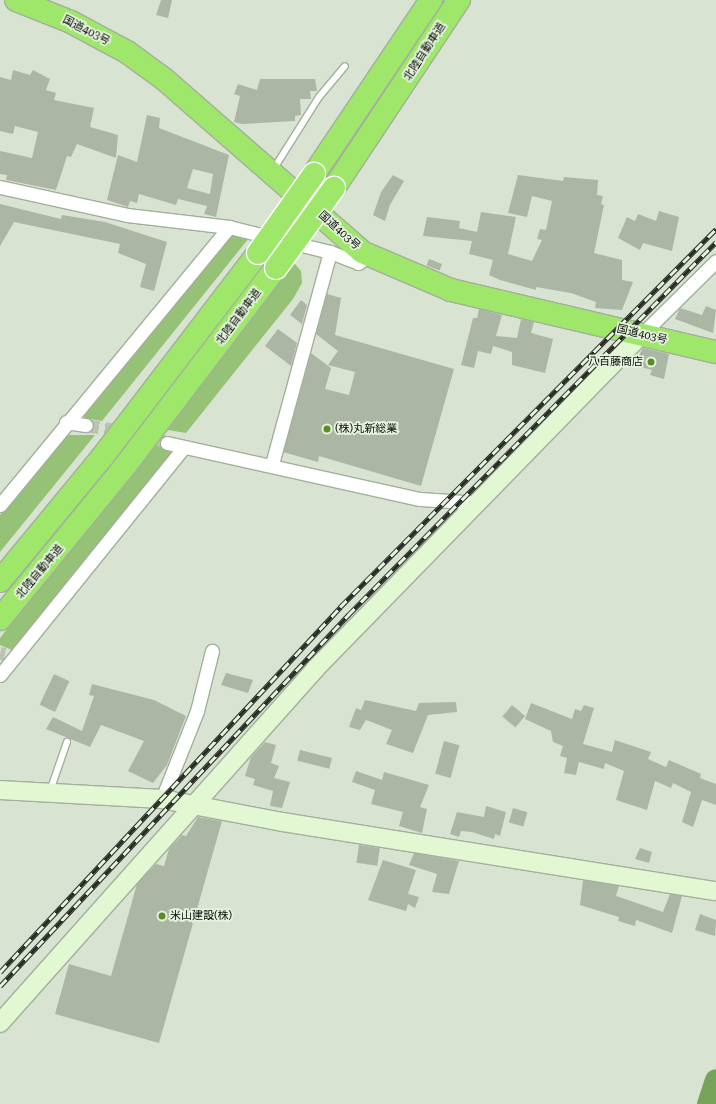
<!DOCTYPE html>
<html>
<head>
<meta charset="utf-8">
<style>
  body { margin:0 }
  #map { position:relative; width:716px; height:1104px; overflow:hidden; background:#d8e4d1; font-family:"Roboto Serif","Noto Sans JP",serif }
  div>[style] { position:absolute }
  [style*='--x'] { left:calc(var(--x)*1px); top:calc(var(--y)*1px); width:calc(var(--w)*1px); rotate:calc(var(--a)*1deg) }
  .forest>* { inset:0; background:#95c276 }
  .river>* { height:23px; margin:-11.5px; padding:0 11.5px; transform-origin:11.5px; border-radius:11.5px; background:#77a358 }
  .building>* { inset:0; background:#abb7a4; transform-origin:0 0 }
  .street-tunnel>* { height:13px; margin-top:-6.5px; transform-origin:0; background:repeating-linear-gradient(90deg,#b9c4b3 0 13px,transparent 0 19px) }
  .roads { filter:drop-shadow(1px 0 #a3af9c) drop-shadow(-1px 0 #a3af9c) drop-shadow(0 1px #a3af9c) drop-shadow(0 -1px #a3af9c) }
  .lane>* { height:6px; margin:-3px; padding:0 3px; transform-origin:3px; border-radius:3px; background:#fff }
  .street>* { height:13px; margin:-6.5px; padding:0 6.5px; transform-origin:6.5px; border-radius:6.5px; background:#fff }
  .secondary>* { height:18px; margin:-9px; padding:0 9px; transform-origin:9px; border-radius:9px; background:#e2f8d2 }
  .highway>* { height:22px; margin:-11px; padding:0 11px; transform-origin:11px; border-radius:11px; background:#9fe76a }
  .rail>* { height:4.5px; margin-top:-2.25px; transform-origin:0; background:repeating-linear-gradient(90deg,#e5f2de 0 9px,#262b23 0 18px); box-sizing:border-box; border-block:1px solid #262b23 }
  .bridges { filter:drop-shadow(1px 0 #fff) drop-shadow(-1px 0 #fff) drop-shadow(0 1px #fff) drop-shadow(0 -1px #fff) }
  .highway-bridge>* { height:22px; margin:-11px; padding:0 11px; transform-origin:11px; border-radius:11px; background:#9fe76a }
  .dots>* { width:11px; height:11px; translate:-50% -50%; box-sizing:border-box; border:2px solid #e5f2de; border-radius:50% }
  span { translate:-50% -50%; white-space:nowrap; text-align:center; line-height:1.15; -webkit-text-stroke:3.5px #e5f2de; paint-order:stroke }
  .street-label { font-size:11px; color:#0b0f09 }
  .poi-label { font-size:11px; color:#0b0f09 }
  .right { translate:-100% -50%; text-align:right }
  .left { translate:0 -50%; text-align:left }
</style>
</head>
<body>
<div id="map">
  <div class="forest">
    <div style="clip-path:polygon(233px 234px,249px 238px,102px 421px,85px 418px,82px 412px)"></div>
    <div style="clip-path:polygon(294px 263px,301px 271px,302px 283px,293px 299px,186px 433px,162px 429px)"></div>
    <div style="clip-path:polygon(66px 435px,95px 435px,0 552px,0 515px)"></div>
    <div style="clip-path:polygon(153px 443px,172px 453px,12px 650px,0 645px,0 638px)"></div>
  </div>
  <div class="river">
    <div style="--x:708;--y:1104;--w:25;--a:-72"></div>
  </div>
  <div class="building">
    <div style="clip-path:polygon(161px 0,172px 0,168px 18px,156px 15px)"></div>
    <div style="clip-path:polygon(13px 70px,30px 75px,33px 70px,50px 79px,46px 90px,56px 93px,54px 100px,94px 108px,90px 127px,118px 135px,116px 158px,77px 144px,71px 157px,67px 156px,56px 190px,6px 180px,7px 175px,0 174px,0 151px,32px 158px,38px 132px,15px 126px,13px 134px,0 131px,0 77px,11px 80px)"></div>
    <div style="clip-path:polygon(260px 79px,315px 79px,317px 91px,310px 91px,311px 99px,300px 99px,301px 115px,295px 116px,295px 121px,242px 124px,234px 122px,240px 96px,234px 94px,238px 84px,257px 90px)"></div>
    <div style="clip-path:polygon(evenodd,147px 115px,160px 118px,159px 128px,229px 155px,216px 217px,204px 214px,207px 206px,178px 199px,176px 205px,139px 194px,137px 203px,130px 201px,128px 207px,107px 200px,118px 155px,137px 162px,147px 115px,193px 169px,213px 174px,210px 194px,187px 188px,193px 169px)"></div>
    <div style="clip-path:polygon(393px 175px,404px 181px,390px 205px,385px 221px,373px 215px,381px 192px)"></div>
    <div style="clip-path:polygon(518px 175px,563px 181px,564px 177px,598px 180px,597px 195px,603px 196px,601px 204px,604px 205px,594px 253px,622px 260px,622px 280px,633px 282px,622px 310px,595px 308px,596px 302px,571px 293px,536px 287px,536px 290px,500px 280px,489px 275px,493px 260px,469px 254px,472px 241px,423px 236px,427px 217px,460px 221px,459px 228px,477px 232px,481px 212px,516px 217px,508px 254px,532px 261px,542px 240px,537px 239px,540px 229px,546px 230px,552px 201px,532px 196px,527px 217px,508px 213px)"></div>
    <div style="clip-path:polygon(0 204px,61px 219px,62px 215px,105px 222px,167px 242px,154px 291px,140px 287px,146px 264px,118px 253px,120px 244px,14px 222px,0 246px)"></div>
    <div style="clip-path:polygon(659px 211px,679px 217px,672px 251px,643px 243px,640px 250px,618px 238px,627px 217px,635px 221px,638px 214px,656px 221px)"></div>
    <div style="left:429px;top:259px;width:14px;height:7px;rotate:21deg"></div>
    <div style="clip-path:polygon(327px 294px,341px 298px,335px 335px,454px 369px,421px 486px,319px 456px,318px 462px,283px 452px,311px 353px,331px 368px,325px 389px,349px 395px,355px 372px,328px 365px,338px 351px,316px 334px)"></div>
    <div style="clip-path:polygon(301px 300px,307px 305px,302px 324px,290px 315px)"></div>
    <div style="clip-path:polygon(706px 306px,716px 310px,713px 333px,675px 319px,680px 308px,702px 315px)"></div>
    <div style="clip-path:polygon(479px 309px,502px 315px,496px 336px,517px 338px,521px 319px,534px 322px,531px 333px,553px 339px,545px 373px,512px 365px,512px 352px,493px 346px,491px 354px,478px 351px,474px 368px,461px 365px,473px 318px,477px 318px)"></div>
    <div style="clip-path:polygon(278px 329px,297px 343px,291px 366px,265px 346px)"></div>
    <div style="clip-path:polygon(643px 348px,669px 354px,664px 379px,650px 375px,652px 370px,633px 365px)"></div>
    <div style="clip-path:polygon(226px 673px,253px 680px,248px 693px,221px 685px)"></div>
    <div style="left:54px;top:674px;width:17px;height:34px;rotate:25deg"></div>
    <div style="clip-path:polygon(92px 684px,154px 700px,186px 716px,167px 765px,153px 783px,128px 771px,144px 741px,101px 725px,90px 747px,46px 729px,53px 717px,82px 731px,94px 696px,89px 695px)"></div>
    <div style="clip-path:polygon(365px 700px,416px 711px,419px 703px,456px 702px,457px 712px,428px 715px,413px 753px,386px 744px,392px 730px,366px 720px,360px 730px,349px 727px,356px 708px,361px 710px)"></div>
    <div style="clip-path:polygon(531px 703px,572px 719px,575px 709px,581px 711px,584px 705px,594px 708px,583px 744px,612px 752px,615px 740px,651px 752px,648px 759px,666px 767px,669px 760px,701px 774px,700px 778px,716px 784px,716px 805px,702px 800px,693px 827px,682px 822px,691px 792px,673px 783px,671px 788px,655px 781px,647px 810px,616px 800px,624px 771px,605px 763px,604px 769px,579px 762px,576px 775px,564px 773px,567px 758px,560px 756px,563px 746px,553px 742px,551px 731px,525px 719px)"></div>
    <div style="left:512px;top:705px;width:17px;height:15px;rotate:40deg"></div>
    <div style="left:444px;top:741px;width:16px;height:34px;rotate:15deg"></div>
    <div style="clip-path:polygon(265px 742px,276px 745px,271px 763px,279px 766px,274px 778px,290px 782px,282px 808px,270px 806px,273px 791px,253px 785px,255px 779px,245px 776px,251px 757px)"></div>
    <div style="left:300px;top:750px;width:33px;height:11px;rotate:14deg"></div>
    <div style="clip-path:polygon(356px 771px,382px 780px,384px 772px,429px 785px,420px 807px,427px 809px,422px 833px,399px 826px,403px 812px,371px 804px,375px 790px,352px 782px)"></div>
    <div style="clip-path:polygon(486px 806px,506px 812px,500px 836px,495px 834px,494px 839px,472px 832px,461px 831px,459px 837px,450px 834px,457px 812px,484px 817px)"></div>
    <div style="left:513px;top:808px;width:15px;height:15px;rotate:16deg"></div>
    <div style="clip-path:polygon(198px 817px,222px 821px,159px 1043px,55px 1014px,69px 964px,111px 976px,137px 884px,156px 864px,164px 866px,169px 849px,182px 835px,186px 836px)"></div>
    <div style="left:359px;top:845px;width:21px;height:18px;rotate:8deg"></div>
    <div style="clip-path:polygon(640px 848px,652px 852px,649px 863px,635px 859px)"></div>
    <div style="clip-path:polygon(414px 853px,459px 861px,449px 894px,432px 892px,437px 874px,409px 865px)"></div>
    <div style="clip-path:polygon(383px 860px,416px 870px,408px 894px,419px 897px,415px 908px,408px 904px,406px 911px,368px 900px)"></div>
    <div style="clip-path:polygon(583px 880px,619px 886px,616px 896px,663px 912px,670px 894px,682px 896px,672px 933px,636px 920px,635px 926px,618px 921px,619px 917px,580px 905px)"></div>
    <div style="clip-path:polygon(700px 914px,716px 920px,715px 936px,695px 930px)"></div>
  </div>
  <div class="street-tunnel">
    <div style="--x:86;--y:425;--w:71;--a:9.7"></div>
    <div style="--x:156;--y:437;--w:13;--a:29"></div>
    <div style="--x:0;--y:653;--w:5;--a:11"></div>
  </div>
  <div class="roads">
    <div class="lane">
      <div style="--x:273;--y:170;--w:86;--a:-57.8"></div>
      <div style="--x:319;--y:97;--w:40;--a:-50"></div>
      <div style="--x:50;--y:791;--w:52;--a:-70.9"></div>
    </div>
    <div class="street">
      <div style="--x:0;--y:187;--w:130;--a:12.4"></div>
      <div style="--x:127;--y:215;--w:103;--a:6.7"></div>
      <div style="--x:229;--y:227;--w:104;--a:13.9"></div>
      <div style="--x:330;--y:252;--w:30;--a:21"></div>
      <div style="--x:358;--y:263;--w:14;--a:-36"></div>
      <div style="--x:641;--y:335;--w:105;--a:-44.6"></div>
      <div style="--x:66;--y:422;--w:20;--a:9"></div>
      <div style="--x:167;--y:443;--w:259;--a:12.5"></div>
      <div style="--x:420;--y:499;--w:59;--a:3.9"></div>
      <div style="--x:272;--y:464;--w:220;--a:-74.7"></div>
      <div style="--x:0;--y:505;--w:360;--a:-50.5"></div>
      <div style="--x:0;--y:675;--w:293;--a:-51.1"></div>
      <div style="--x:162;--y:799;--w:95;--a:-68.3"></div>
      <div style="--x:197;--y:711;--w:62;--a:-76"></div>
    </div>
    <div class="secondary">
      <div style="--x:0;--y:790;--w:162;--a:3.2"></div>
      <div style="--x:162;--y:799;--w:123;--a:10.8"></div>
      <div style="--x:283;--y:822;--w:438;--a:9.1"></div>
      <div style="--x:0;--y:1023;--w:475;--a:-48.3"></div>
      <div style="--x:316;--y:668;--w:465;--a:-45.7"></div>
    </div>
    <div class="highway">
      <div style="--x:16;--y:0;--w:59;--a:21.8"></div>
      <div style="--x:71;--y:22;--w:64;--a:28.2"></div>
      <div style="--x:127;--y:52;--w:46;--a:36.1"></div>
      <div style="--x:164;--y:79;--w:263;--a:41.1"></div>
      <div style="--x:362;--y:252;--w:97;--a:23.1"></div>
      <div style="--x:451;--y:290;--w:272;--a:13.2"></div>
      <div style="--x:314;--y:174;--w:210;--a:-56.1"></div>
      <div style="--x:334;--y:188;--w:226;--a:-56.4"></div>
      <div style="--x:0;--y:581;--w:162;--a:-50.5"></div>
      <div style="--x:103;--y:456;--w:255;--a:-52.6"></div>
      <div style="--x:0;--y:619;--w:193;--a:-50.7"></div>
      <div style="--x:122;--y:470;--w:254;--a:-52.7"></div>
    </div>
  </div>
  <div class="rail">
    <div style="--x:0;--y:972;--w:499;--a:-47"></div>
    <div style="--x:340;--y:607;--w:533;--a:-45.15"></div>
    <div style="--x:0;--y:986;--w:509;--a:-46.83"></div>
    <div style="--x:348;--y:615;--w:524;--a:-45.39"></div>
  </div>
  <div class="bridges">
    <div class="highway-bridge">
      <div style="--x:258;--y:253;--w:97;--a:-54.7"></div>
      <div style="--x:276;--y:268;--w:99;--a:-54.1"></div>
    </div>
  </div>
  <div class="dots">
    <div style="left:651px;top:362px;background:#578d27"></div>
    <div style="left:327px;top:429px;background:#578d27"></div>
    <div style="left:162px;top:916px;background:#578d27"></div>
  </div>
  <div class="street-label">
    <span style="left:86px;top:31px;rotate:27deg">国道403号</span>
    <span style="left:425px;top:52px;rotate:-57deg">北陸自動車道</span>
    <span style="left:339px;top:231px;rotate:42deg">国道403号</span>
    <span style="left:239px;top:317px;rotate:-53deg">北陸自動車道</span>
    <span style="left:642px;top:335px;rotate:13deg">国道403号</span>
    <span style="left:40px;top:572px;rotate:-50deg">北陸自動車道</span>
  </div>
  <div class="poi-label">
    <span class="right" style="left:643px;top:362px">八百藤商店</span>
    <span class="left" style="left:335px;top:429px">(株)丸新総業</span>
    <span class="left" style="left:170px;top:916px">米山建設(株)</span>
  </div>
</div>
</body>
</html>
